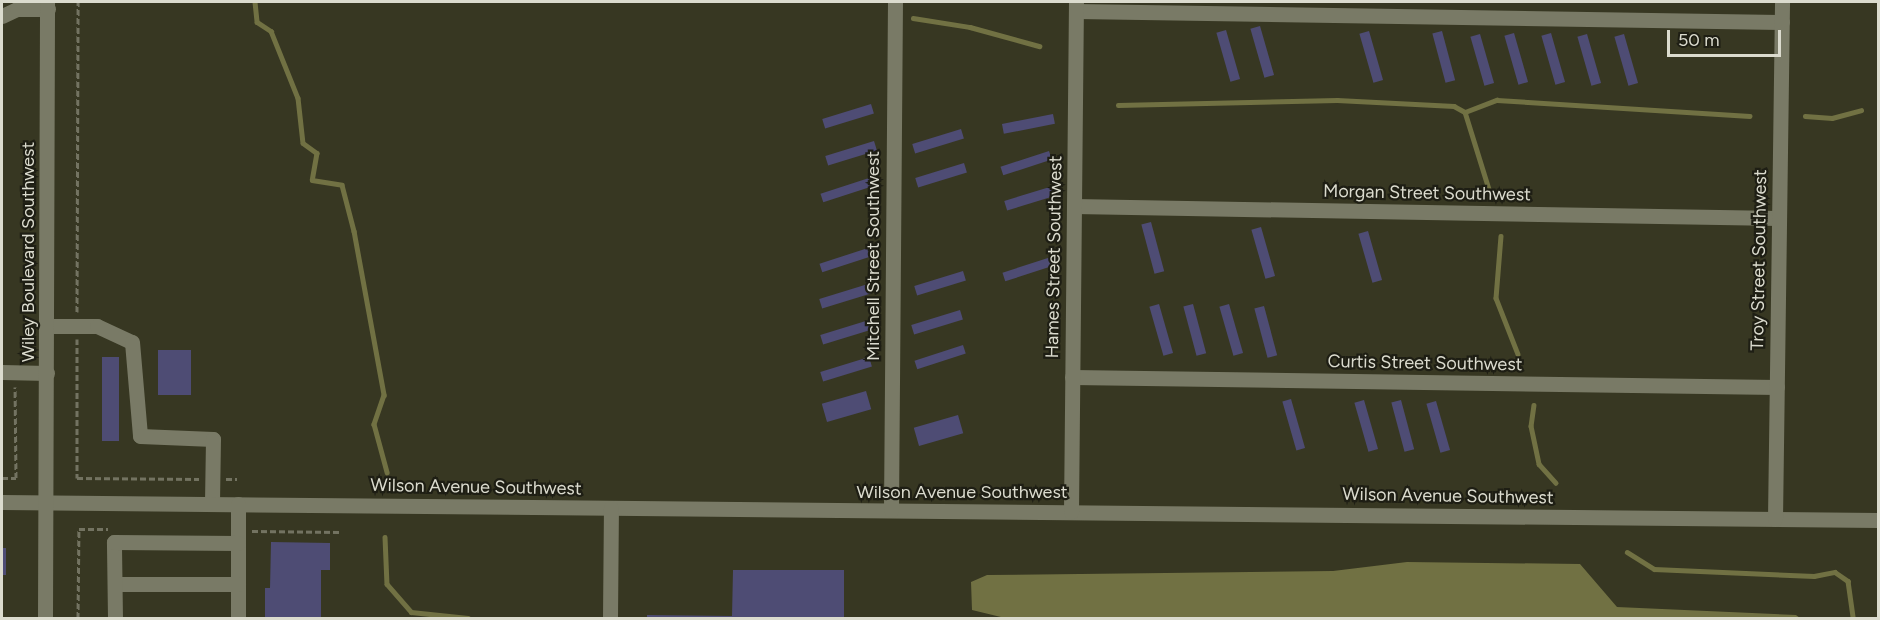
<!DOCTYPE html>
<html>
<head>
<meta charset="utf-8">
<style>
  body { margin:0 }
  #map { position:relative; width:1880px; height:620px; overflow:hidden; background:#373722; font-family:Figtree,sans-serif }
  div>[style] { position:absolute }
  [style*='--x'] { left:calc(var(--x)*1px); top:calc(var(--y)*1px); width:calc(var(--w)*1px); rotate:calc(var(--a)*1deg) }
  .water>* { inset:0; background:#717143 }
  .stream>* { height:4.5px; margin:-2.25px; padding:0 2.25px; transform-origin:2.25px; border-radius:2.25px; background:#717143 }
  .building>* { inset:0; background:#4e4c74; transform-origin:0 0 }
  .path>* { height:3px; margin-top:-1.5px; transform-origin:0; background:repeating-linear-gradient(90deg,#737361 0 6px,transparent 0 9px) }
  .minor>* { height:15px; margin:-7.5px; padding:0 7.5px; transform-origin:7.5px; border-radius:7.5px; background:#797a66 }
  span { translate:-50% -50%; white-space:nowrap; text-align:center; line-height:1.15; -webkit-text-stroke:4.5px #1e1e14; paint-order:stroke }
  .street-label { font-size:18px; color:#dbdbce }
  .frame { position:absolute; inset:0; border:3px solid #dbdbce; pointer-events:none }
  .scale { position:absolute; left:1667px; top:30px; width:114px; height:27px; box-sizing:border-box; border:3px solid #dbdbce; border-top:0; padding-left:8px; font-size:18px; line-height:21px; white-space:nowrap; color:#dbdbce; -webkit-text-stroke:4px #1e1e14; paint-order:stroke }
</style>
</head>
<body>
<div id="map">
  <div class="water">
    <div style="clip-path:polygon(1407px 562px,1580px 564px,1617px 607px,1796px 615px,1800px 618px,1005px 618px,972px 610px,971px 582px,987px 575px,1333px 571px)"></div>
  </div>
  <div class="stream">
    <div style="--x:255;--y:2;--w:20;--a:84"></div>
    <div style="--x:257;--y:22;--w:17;--a:33"></div>
    <div style="--x:271;--y:31;--w:72;--a:68.1"></div>
    <div style="--x:298;--y:98;--w:45;--a:83.7"></div>
    <div style="--x:303;--y:143;--w:17;--a:36"></div>
    <div style="--x:317;--y:153;--w:27;--a:100"></div>
    <div style="--x:312;--y:180;--w:30;--a:9"></div>
    <div style="--x:342;--y:185;--w:48;--a:75.4"></div>
    <div style="--x:354;--y:231;--w:167;--a:79.6"></div>
    <div style="--x:384;--y:395;--w:31;--a:109"></div>
    <div style="--x:374;--y:424;--w:50;--a:74.8"></div>
    <div style="--x:913;--y:18;--w:58;--a:9"></div>
    <div style="--x:970;--y:27;--w:72;--a:15.4"></div>
    <div style="--x:1118;--y:105;--w:219;--a:-1.3"></div>
    <div style="--x:1337;--y:100;--w:117;--a:2.9"></div>
    <div style="--x:1454;--y:106;--w:13;--a:29"></div>
    <div style="--x:1465;--y:112;--w:81;--a:72.7"></div>
    <div style="--x:1465;--y:112;--w:34;--a:-21"></div>
    <div style="--x:1497;--y:100;--w:253;--a:3.6"></div>
    <div style="--x:1805;--y:116;--w:27;--a:4"></div>
    <div style="--x:1832;--y:118;--w:30;--a:-15"></div>
    <div style="--x:1501;--y:236;--w:62;--a:94.6"></div>
    <div style="--x:1496;--y:298;--w:60;--a:68.6"></div>
    <div style="--x:1534;--y:405;--w:21;--a:98"></div>
    <div style="--x:1531;--y:426;--w:39;--a:78"></div>
    <div style="--x:1539;--y:464;--w:25;--a:48"></div>
    <div style="--x:385;--y:537;--w:47;--a:87.6"></div>
    <div style="--x:387;--y:584;--w:37;--a:49"></div>
    <div style="--x:411;--y:612;--w:57;--a:6"></div>
    <div style="--x:1627;--y:552;--w:32;--a:32"></div>
    <div style="--x:1654;--y:569;--w:160;--a:2.5"></div>
    <div style="--x:1814;--y:576;--w:21;--a:-11"></div>
    <div style="--x:1835;--y:572;--w:16;--a:35"></div>
    <div style="--x:1848;--y:581;--w:37;--a:82"></div>
  </div>
  <div class="building">
    <div style="left:1260px;top:26px;width:51px;height:10px;rotate:74deg"></div>
    <div style="left:1226px;top:30px;width:51px;height:10px;rotate:74deg"></div>
    <div style="left:1369px;top:31px;width:51px;height:10px;rotate:74deg"></div>
    <div style="left:1442px;top:31px;width:51px;height:10px;rotate:75deg"></div>
    <div style="left:1514px;top:33px;width:51px;height:10px;rotate:74deg"></div>
    <div style="left:1551px;top:33px;width:51px;height:10px;rotate:74deg"></div>
    <div style="left:1480px;top:34px;width:51px;height:10px;rotate:74deg"></div>
    <div style="left:1587px;top:34px;width:51px;height:10px;rotate:74deg"></div>
    <div style="left:1624px;top:34px;width:51px;height:10px;rotate:74deg"></div>
    <div style="left:871px;top:104px;width:10px;height:51px;rotate:73deg"></div>
    <div style="left:1053px;top:114px;width:10px;height:52px;rotate:79deg"></div>
    <div style="left:961px;top:129px;width:10px;height:51px;rotate:73deg"></div>
    <div style="left:874px;top:141px;width:10px;height:51px;rotate:73deg"></div>
    <div style="left:1049px;top:151px;width:9px;height:51px;rotate:72deg"></div>
    <div style="left:964px;top:163px;width:10px;height:51px;rotate:73deg"></div>
    <div style="left:869px;top:178px;width:9px;height:51px;rotate:72deg"></div>
    <div style="left:1053px;top:186px;width:10px;height:51px;rotate:73deg"></div>
    <div style="left:1151px;top:222px;width:51px;height:10px;rotate:75deg"></div>
    <div style="left:1261px;top:227px;width:51px;height:10px;rotate:74deg"></div>
    <div style="left:1368px;top:231px;width:51px;height:10px;rotate:74deg"></div>
    <div style="left:868px;top:248px;width:9px;height:51px;rotate:72deg"></div>
    <div style="left:1051px;top:257px;width:9px;height:51px;rotate:72deg"></div>
    <div style="left:963px;top:271px;width:10px;height:51px;rotate:73deg"></div>
    <div style="left:868px;top:284px;width:10px;height:51px;rotate:73deg"></div>
    <div style="left:1159px;top:304px;width:51px;height:10px;rotate:74deg"></div>
    <div style="left:1193px;top:304px;width:51px;height:10px;rotate:75deg"></div>
    <div style="left:1229px;top:304px;width:51px;height:10px;rotate:74deg"></div>
    <div style="left:1264px;top:306px;width:51px;height:10px;rotate:75deg"></div>
    <div style="left:960px;top:310px;width:10px;height:51px;rotate:73deg"></div>
    <div style="left:869px;top:320px;width:10px;height:51px;rotate:73deg"></div>
    <div style="left:963px;top:345px;width:9px;height:51px;rotate:72deg"></div>
    <div style="left:158px;top:350px;width:33px;height:45px"></div>
    <div style="left:102px;top:357px;width:17px;height:84px"></div>
    <div style="left:869px;top:357px;width:10px;height:51px;rotate:73deg"></div>
    <div style="left:866px;top:391px;width:19px;height:46px;rotate:74deg"></div>
    <div style="left:1291px;top:399px;width:51px;height:9px;rotate:74deg"></div>
    <div style="left:1364px;top:400px;width:51px;height:10px;rotate:74deg"></div>
    <div style="left:1401px;top:400px;width:51px;height:10px;rotate:75deg"></div>
    <div style="left:1436px;top:401px;width:51px;height:10px;rotate:74deg"></div>
    <div style="left:958px;top:415px;width:19px;height:46px;rotate:74deg"></div>
    <div style="clip-path:polygon(271px 542px,330px 543px,330px 570px,321px 570px,321px 618px,265px 617px,265px 588px,270px 588px)"></div>
    <div style="left:2px;top:548px;width:4px;height:27px"></div>
    <div style="clip-path:polygon(733px 570px,844px 570px,844px 618px,647px 618px,647px 615px,732px 616px)"></div>
  </div>
  <div class="path">
    <div style="--x:77;--y:312;--w:310;--a:-89.8"></div>
    <div style="--x:77;--y:339;--w:139;--a:90"></div>
    <div style="--x:77;--y:478;--w:122;--a:0.5"></div>
    <div style="--x:2;--y:478;--w:14;--a:0"></div>
    <div style="--x:16;--y:478;--w:91;--a:-90.6"></div>
    <div style="--x:226;--y:479;--w:11;--a:0"></div>
    <div style="--x:252;--y:531;--w:87;--a:0.7"></div>
    <div style="--x:78;--y:618;--w:89;--a:-89.4"></div>
    <div style="--x:79;--y:529;--w:29;--a:0"></div>
  </div>
  <div class="minor">
    <div style="--x:1076;--y:11;--w:706;--a:0.89"></div>
    <div style="--x:2;--y:16;--w:17;--a:-25"></div>
    <div style="--x:17;--y:9;--w:31;--a:0"></div>
    <div style="--x:1074;--y:206;--w:705;--a:0.98"></div>
    <div style="--x:47;--y:326;--w:50;--a:0"></div>
    <div style="--x:97;--y:326;--w:38;--a:25"></div>
    <div style="--x:132;--y:342;--w:94;--a:85.1"></div>
    <div style="--x:140;--y:436;--w:73;--a:2.4"></div>
    <div style="--x:213;--y:439;--w:65;--a:90.9"></div>
    <div style="--x:2;--y:372;--w:45;--a:1.3"></div>
    <div style="--x:1072;--y:377;--w:705;--a:0.81"></div>
    <div style="--x:2;--y:502;--w:1876;--a:0.55"></div>
    <div style="--x:238;--y:504;--w:114;--a:90"></div>
    <div style="--x:891;--y:510;--w:508;--a:-89.55"></div>
    <div style="--x:1071;--y:512;--w:510;--a:-89.44"></div>
    <div style="--x:1775;--y:519;--w:517;--a:-89.22"></div>
    <div style="--x:115;--y:584;--w:123;--a:0"></div>
    <div style="--x:45;--y:618;--w:616;--a:-89.81"></div>
    <div style="--x:115;--y:618;--w:76;--a:-90.8"></div>
    <div style="--x:114;--y:542;--w:124;--a:0.5"></div>
    <div style="--x:610;--y:618;--w:110;--a:-89.5"></div>
  </div>
  <div class="street-label">
    <span style="left:1427px;top:193px;rotate:1deg">Morgan Street Southwest</span>
    <span style="left:28px;top:252px;rotate:-90deg">Wiley Boulevard Southwest</span>
    <span style="left:873px;top:256px;rotate:-90deg">Mitchell Street Southwest</span>
    <span style="left:1054px;top:257px;rotate:-89deg">Hames Street Southwest</span>
    <span style="left:1759px;top:260px;rotate:-89deg">Troy Street Southwest</span>
    <span style="left:1425px;top:363px;rotate:1deg">Curtis Street Southwest</span>
    <span style="left:476px;top:487px;rotate:1deg">Wilson Avenue Southwest</span>
    <span style="left:962px;top:492px">Wilson Avenue Southwest</span>
    <span style="left:1448px;top:496px;rotate:1deg">Wilson Avenue Southwest</span>
  </div>
  <div class="frame"></div>
  <div class="scale">50 m</div>
</div>
</body>
</html>
